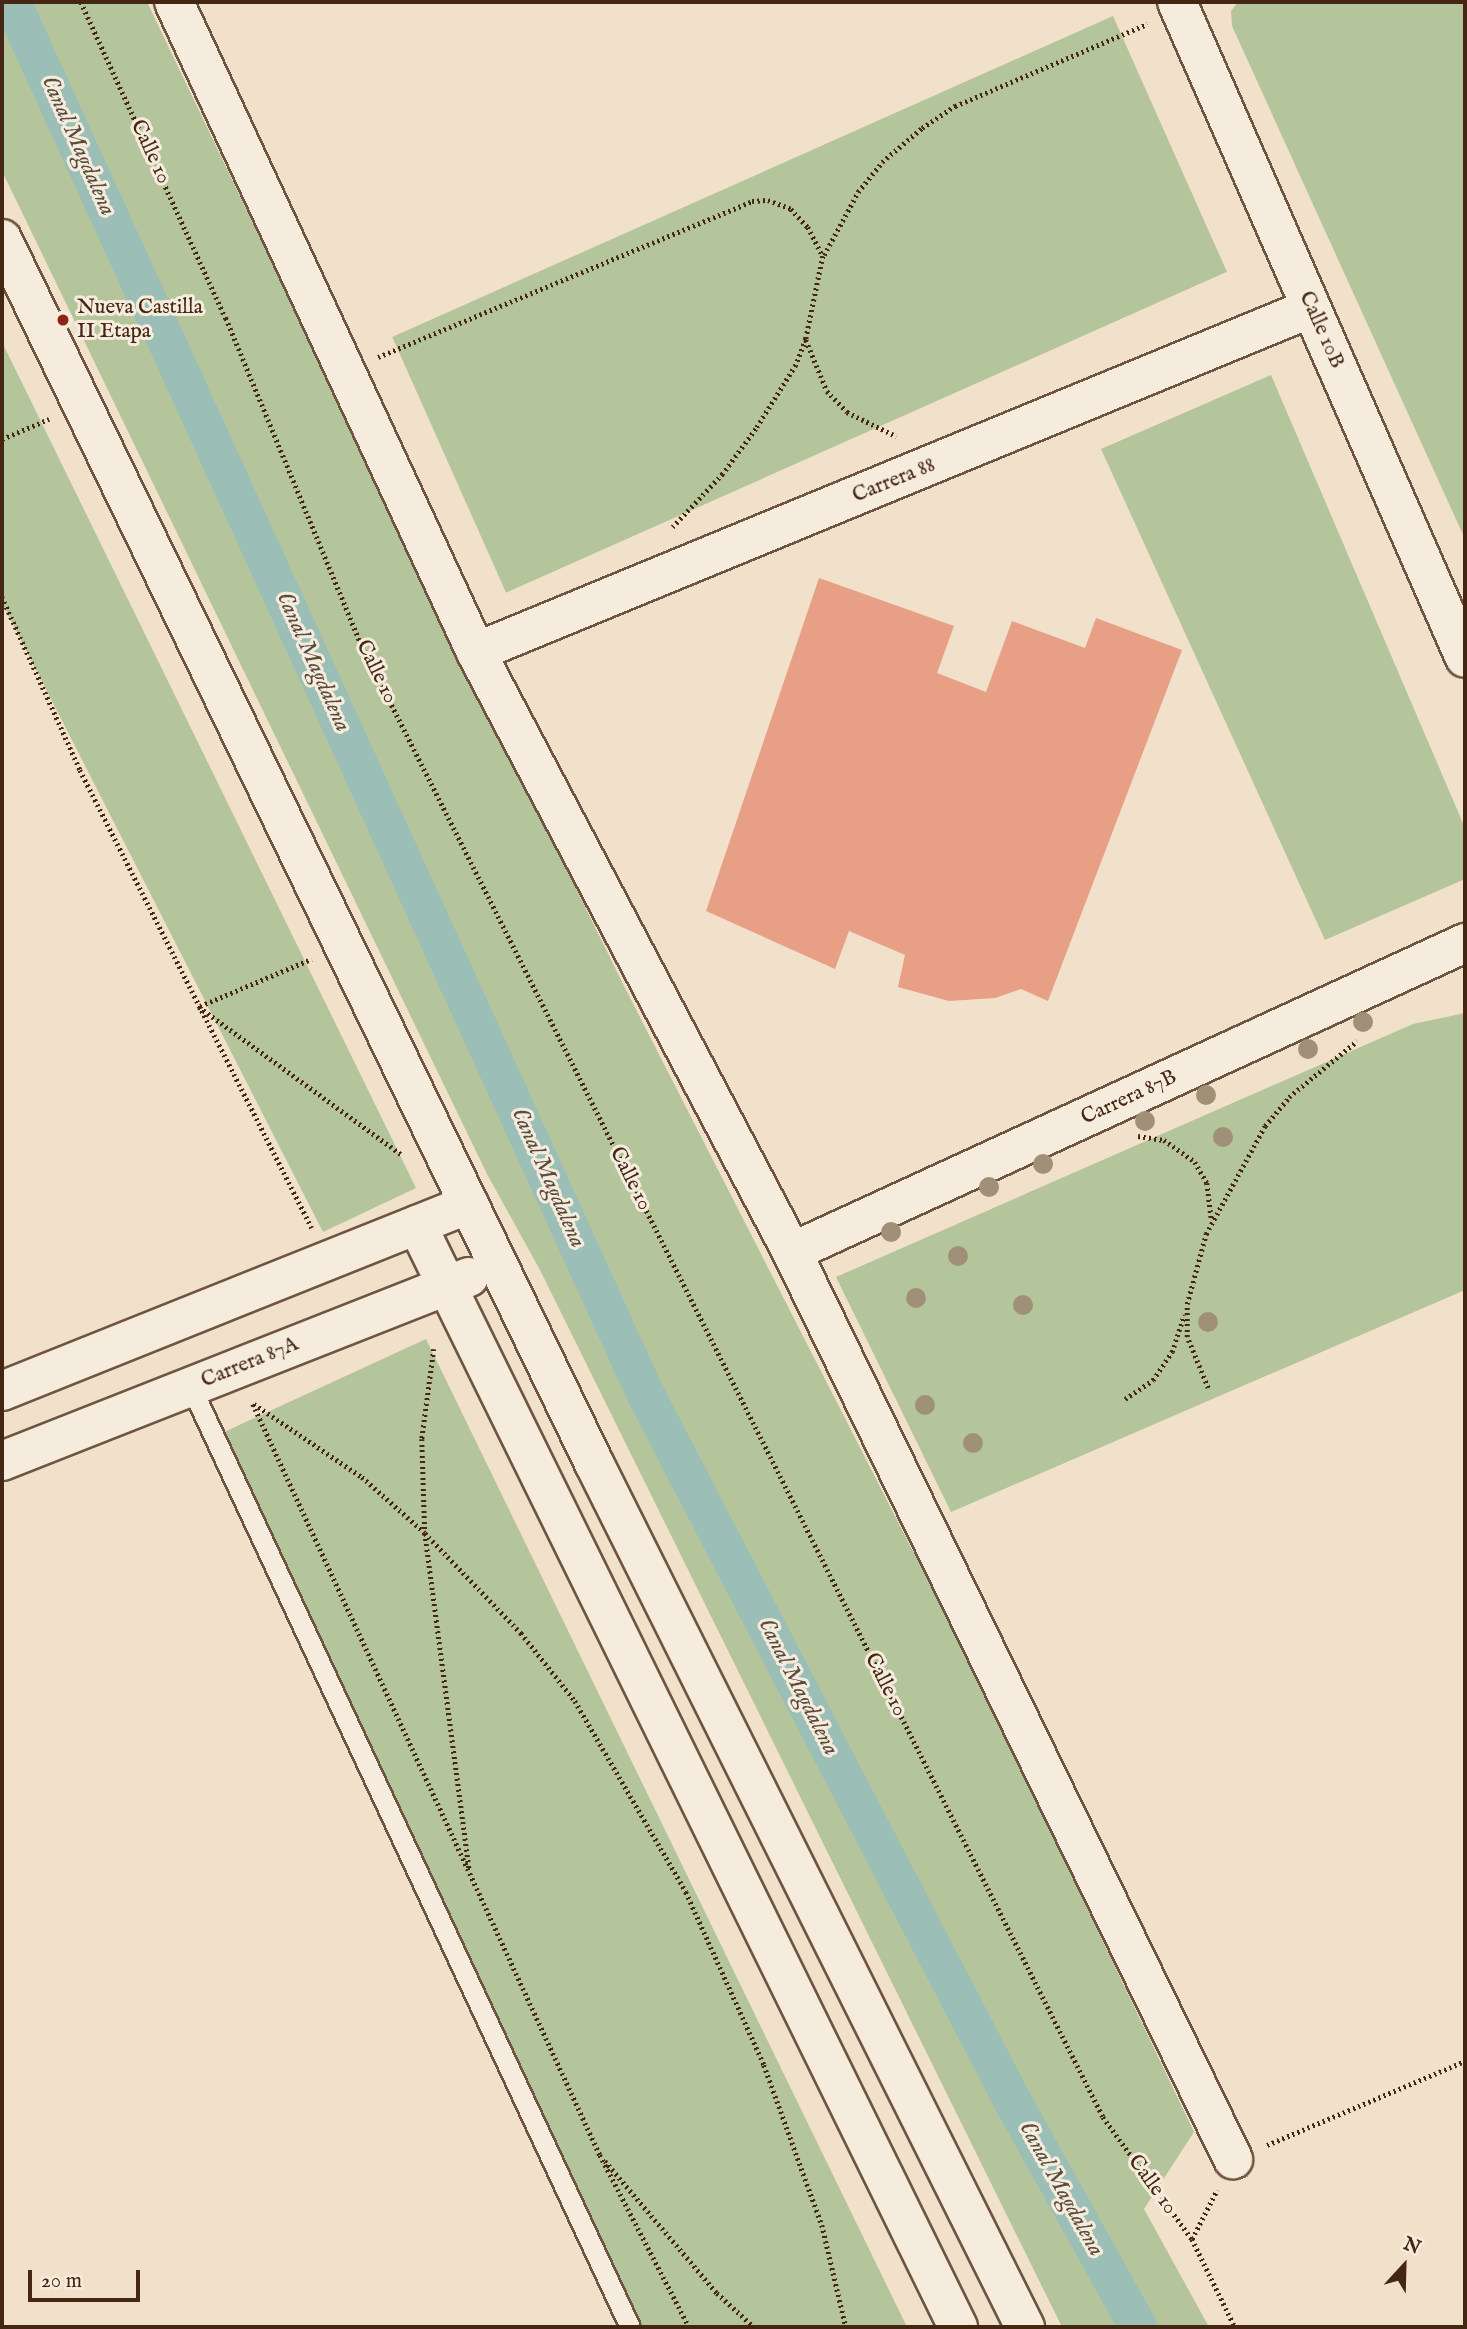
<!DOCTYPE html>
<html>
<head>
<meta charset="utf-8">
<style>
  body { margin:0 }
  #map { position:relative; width:1467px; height:2329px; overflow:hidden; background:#f1e1ca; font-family:"IM FELL English",serif }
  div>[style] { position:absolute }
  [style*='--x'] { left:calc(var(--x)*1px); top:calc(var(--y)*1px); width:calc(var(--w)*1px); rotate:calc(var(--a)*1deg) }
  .green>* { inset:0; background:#b4c49b; transform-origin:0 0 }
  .canal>* { height:38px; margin:-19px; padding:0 19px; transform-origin:19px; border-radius:19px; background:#9bbeb7 }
  .building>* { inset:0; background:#e79f85 }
  .path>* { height:4.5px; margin-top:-2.25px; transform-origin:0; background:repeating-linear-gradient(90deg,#442613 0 2px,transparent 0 5.5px) }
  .roads { filter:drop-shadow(2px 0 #6f5541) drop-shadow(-2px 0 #6f5541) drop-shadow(0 2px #6f5541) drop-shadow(0 -2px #6f5541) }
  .lane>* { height:19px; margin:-9.5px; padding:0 9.5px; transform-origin:9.5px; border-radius:9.5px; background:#f6ecdd }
  .street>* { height:38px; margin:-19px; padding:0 19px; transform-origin:19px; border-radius:19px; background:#f6ecdd }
  .secondary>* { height:38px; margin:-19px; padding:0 19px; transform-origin:19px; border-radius:19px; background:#f6ecdd }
  .trees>* { width:20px; height:20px; margin:-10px; border-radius:50%; background:#a19078 }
  .dots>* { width:19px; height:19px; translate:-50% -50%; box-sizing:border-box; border:4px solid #f6ecdd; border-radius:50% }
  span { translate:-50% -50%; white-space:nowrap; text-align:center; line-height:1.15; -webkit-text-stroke:6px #f6ecdd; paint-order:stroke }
  .street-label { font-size:21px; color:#442613 }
  .poi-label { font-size:21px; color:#442613 }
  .left { translate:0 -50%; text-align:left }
  .water-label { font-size:23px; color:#5a4c3c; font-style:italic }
  .frame { position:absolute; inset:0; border:4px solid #442613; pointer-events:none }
  .north { position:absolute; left:1369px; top:2231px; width:70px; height:70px; -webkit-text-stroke:5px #f6ecdd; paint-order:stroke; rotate:22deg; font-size:19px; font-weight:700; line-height:28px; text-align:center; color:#442613 }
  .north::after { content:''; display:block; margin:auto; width:24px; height:32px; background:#442613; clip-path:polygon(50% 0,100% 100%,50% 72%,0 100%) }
  .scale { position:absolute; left:28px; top:2270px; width:112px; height:32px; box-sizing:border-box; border:4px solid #442613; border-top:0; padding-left:9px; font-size:21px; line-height:24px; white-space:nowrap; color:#442613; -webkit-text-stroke:5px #f6ecdd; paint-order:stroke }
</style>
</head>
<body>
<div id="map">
  <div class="green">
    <div style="clip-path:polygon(2px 2px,147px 2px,424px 580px,623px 984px,965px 1653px,1194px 2132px,1144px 2209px,1209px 2327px,1062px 2327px,540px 1270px,487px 1174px,2px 171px)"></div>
    <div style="clip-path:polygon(1238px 2px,1465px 2px,1465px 539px,1232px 26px,1231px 11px)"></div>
    <div style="left:1113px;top:16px;width:280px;height:789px;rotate:66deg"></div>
    <div style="clip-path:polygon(2px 342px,416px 1188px,323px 1232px,2px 603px)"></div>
    <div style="clip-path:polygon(1271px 375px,1465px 828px,1465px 879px,1325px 940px,1101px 449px)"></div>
    <div style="clip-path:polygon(1465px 1013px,1465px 1290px,951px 1512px,836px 1277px,1413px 1024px)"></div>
    <div style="clip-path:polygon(426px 1339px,907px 2327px,629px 2327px,222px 1433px)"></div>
  </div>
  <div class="canal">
    <div style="--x:12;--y:2;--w:1528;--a:65.53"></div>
    <div style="--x:645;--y:1393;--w:799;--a:62.57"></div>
    <div style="--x:1013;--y:2102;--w:257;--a:60.9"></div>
  </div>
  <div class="building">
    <div style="clip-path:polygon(819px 578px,954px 626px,937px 673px,986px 692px,1012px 621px,1085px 648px,1096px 618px,1182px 650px,1048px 1001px,1021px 989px,995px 998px,949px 1001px,898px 987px,905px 955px,849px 931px,835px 969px,706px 911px)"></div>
  </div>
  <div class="path">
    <div style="--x:81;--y:2;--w:348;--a:65.4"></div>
    <div style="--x:226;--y:318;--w:355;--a:67.5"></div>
    <div style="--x:362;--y:646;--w:1647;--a:63.26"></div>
    <div style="--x:1103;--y:2117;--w:151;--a:53.9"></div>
    <div style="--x:1192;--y:2239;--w:98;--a:64"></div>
    <div style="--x:824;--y:255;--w:72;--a:-61.6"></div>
    <div style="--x:858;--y:192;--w:38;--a:-51"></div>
    <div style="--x:882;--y:162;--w:52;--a:-40.4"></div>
    <div style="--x:922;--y:128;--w:40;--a:-34"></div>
    <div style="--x:955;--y:106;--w:209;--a:-23.1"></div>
    <div style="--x:806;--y:340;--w:55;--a:67.6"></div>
    <div style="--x:827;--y:391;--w:29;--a:46"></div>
    <div style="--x:847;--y:412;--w:55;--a:26.1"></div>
    <div style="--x:378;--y:357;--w:405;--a:-22.6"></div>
    <div style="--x:752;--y:201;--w:16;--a:-4"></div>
    <div style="--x:768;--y:200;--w:25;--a:21"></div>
    <div style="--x:791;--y:209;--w:25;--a:47"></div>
    <div style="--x:808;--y:227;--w:33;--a:63"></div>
    <div style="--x:823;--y:256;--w:85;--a:101.6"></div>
    <div style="--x:806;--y:339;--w:28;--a:111"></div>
    <div style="--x:796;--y:365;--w:75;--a:122"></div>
    <div style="--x:756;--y:429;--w:56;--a:126.3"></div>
    <div style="--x:723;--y:474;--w:73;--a:133.3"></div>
    <div style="--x:2;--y:439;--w:51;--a:-23.1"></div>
    <div style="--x:2;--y:597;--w:190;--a:65.7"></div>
    <div style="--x:80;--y:770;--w:513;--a:63.14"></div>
    <div style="--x:200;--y:1006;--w:121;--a:-22.9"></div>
    <div style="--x:199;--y:1007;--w:251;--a:36.1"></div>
    <div style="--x:1138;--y:1136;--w:26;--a:9"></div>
    <div style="--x:1164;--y:1140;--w:38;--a:35"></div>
    <div style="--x:1195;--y:1162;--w:24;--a:60"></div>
    <div style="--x:1207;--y:1183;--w:38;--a:83"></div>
    <div style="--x:434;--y:1349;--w:91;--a:97.6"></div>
    <div style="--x:422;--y:1439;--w:94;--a:88.2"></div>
    <div style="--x:425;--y:1533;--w:338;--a:82.5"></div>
    <div style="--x:1208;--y:1388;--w:55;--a:-112.4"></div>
    <div style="--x:1187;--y:1337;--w:33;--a:-90"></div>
    <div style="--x:1187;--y:1304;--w:73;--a:-74.8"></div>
    <div style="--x:1206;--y:1234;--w:123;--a:-61.4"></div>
    <div style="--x:1265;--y:1126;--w:38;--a:-50"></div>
    <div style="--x:1289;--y:1097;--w:88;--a:-39.5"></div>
    <div style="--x:1125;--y:1399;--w:34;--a:-34"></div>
    <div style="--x:1153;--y:1380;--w:34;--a:-56"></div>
    <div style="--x:1172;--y:1352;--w:39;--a:-72"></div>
    <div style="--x:253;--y:1404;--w:827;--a:65.2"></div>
    <div style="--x:600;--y:2155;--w:194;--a:62.6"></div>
    <div style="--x:254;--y:1404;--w:130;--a:34.1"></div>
    <div style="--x:362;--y:1477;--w:84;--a:41.6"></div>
    <div style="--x:425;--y:1533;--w:139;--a:46.2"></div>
    <div style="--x:521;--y:1633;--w:87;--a:51.5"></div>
    <div style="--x:575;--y:1701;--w:221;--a:59.8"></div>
    <div style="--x:686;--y:1892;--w:190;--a:65.7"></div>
    <div style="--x:764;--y:2065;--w:170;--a:70.1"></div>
    <div style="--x:822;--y:2225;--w:105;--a:76.8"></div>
    <div style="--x:1267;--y:2145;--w:215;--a:-23"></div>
    <div style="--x:605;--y:2161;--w:173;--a:49.7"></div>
    <div style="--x:717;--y:2293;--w:50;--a:42.6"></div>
    <div style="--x:1192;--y:2239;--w:55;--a:-63"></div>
  </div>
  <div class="roads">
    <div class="lane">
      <div style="--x:191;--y:1387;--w:1037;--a:64.97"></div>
    </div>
    <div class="street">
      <div style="--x:174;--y:2;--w:717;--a:65.08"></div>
      <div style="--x:476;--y:652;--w:678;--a:62.23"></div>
      <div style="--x:792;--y:1252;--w:1009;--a:64.07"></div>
      <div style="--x:1177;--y:2;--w:716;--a:66.3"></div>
      <div style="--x:476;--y:652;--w:903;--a:-22.39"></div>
      <div style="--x:792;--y:1252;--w:741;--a:-24.66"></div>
    </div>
    <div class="secondary">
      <div style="--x:2;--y:239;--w:1360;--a:64.19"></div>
      <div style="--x:594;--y:1463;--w:966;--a:63.49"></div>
      <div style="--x:417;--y:1225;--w:1228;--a:63.85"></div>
      <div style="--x:2;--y:1391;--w:503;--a:-21.82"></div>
      <div style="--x:2;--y:1461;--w:502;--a:-21.5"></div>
    </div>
  </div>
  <div class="trees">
    <div style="left:1363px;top:1022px"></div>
    <div style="left:1308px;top:1049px"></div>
    <div style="left:1206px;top:1095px"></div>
    <div style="left:1145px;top:1121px"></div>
    <div style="left:1223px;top:1137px"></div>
    <div style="left:1043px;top:1164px"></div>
    <div style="left:989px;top:1187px"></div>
    <div style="left:891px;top:1232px"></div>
    <div style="left:958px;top:1256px"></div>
    <div style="left:916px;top:1298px"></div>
    <div style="left:1023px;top:1305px"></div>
    <div style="left:1208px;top:1322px"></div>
    <div style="left:925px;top:1405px"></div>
    <div style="left:973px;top:1443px"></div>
  </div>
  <div class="dots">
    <div style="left:63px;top:320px;background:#8f2418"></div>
  </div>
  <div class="street-label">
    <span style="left:150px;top:152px;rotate:65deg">Calle 10</span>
    <span style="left:1321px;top:330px;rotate:66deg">Calle 10B</span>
    <span style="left:894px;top:481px;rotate:-22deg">Carrera 88</span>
    <span style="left:376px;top:672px;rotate:64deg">Calle 10</span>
    <span style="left:1129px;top:1098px;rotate:-25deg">Carrera 87B</span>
    <span style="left:630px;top:1179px;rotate:63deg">Calle 10</span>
    <span style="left:250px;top:1363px;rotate:-22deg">Carrera 87A</span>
    <span style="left:885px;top:1685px;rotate:63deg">Calle 10</span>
    <span style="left:1152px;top:2185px;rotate:54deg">Calle 10</span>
  </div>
  <div class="poi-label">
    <span class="left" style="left:77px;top:320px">Nueva Castilla<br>II Etapa</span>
  </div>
  <div class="water-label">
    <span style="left:78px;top:146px;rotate:66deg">Canal Magdalena</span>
    <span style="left:313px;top:662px;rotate:66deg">Canal Magdalena</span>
    <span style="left:548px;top:1178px;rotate:66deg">Canal Magdalena</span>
    <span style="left:798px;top:1687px;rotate:63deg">Canal Magdalena</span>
    <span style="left:1061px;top:2189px;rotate:61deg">Canal Magdalena</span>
  </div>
  <div class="frame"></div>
  <div class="north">N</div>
  <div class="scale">20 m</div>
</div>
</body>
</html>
